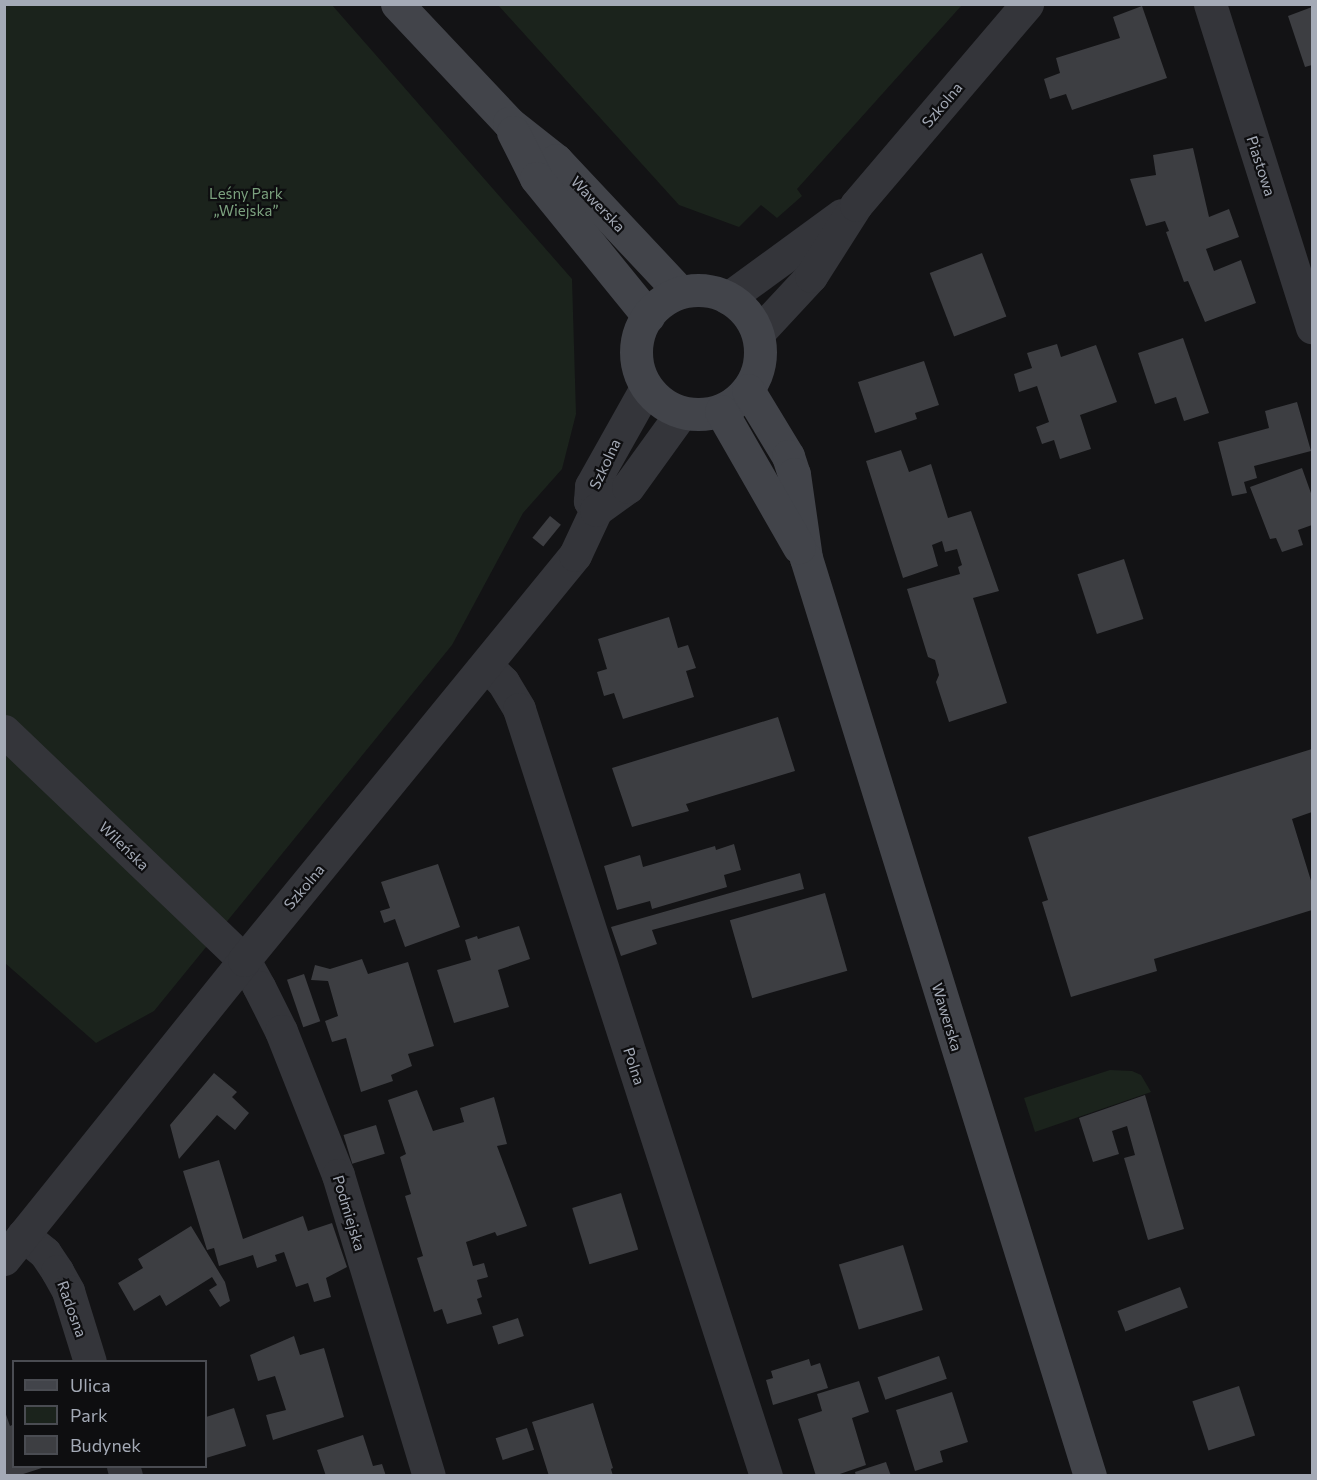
<!DOCTYPE html>
<html>
<head>
<meta charset="utf-8">
<style>
  body { margin:0 }
  #map { position:relative; width:1317px; height:1480px; overflow:hidden; background:#131315; font-family:Commissioner,sans-serif }
  div>[style] { position:absolute }
  [style*='--x'] { left:calc(var(--x)*1px); top:calc(var(--y)*1px); width:calc(var(--w)*1px); rotate:calc(var(--a)*1deg) }
  .green>* { inset:0; background:#1b231c }
  .building>* { inset:0; background:#3d3e42; transform-origin:0 0 }
  .street>* { height:33px; margin:-16.5px; padding:0 16.5px; transform-origin:16.5px; border-radius:16.5px; background:#34353a }
  .secondary>* { height:33px; margin:-16.5px; padding:0 16.5px; transform-origin:16.5px; border-radius:16.5px; background:#42444a }
  .secondary>.ring { margin:-16.5px; padding:0; box-sizing:content-box; background:none; border:33px solid #42444a; border-radius:50% }
  span { translate:-50% -50%; white-space:nowrap; text-align:center; line-height:1.15; -webkit-text-stroke:4.5px #0e0e10; paint-order:stroke }
  .street-label { font-size:15px; color:#a4aab6 }
  .park-label { font-size:15px; color:#7ba17e }
  .frame { position:absolute; inset:0; border:6px solid #a4aab6; pointer-events:none }
  .legend { position:absolute; left:12px; top:1360px; width:195px; height:108px; box-sizing:border-box; background:#0e0e10; border:2px solid #4a4c52; margin:0; padding:8px 10px; list-style:none; font-size:18px; color:#a4aab6 }
  .legend li { display:flex; align-items:center; gap:12px; height:30px }
  .legend b { width:30px; border:2px solid #4a4c52 }
</style>
</head>
<body>
<div id="map">
  <div class="green">
    <div style="clip-path:polygon(5px 5px,332px 5px,572px 279px,576px 414px,562px 469px,523px 513px,452px 645px,154px 1011px,96px 1043px,5px 963px)"></div>
    <div style="clip-path:polygon(498px 5px,962px 5px,797px 189px,802px 196px,777px 218px,761px 205px,739px 227px,679px 205px)"></div>
    <div style="clip-path:polygon(1110px 1070px,1132px 1071px,1141px 1075px,1151px 1092px,1035px 1132px,1024px 1098px)"></div>
  </div>
  <div class="building">
    <div style="clip-path:polygon(1142px 6px,1167px 78px,1072px 110px,1066px 94px,1050px 99px,1044px 79px,1060px 73px,1056px 58px,1120px 38px,1113px 17px)"></div>
    <div style="clip-path:polygon(1312px 7px,1312px 65px,1305px 67px,1288px 16px)"></div>
    <div style="clip-path:polygon(1193px 148px,1209px 217px,1229px 209px,1239px 237px,1206px 249px,1214px 271px,1241px 260px,1256px 303px,1205px 322px,1188px 281px,1184px 282px,1166px 232px,1169px 231px,1165px 221px,1146px 226px,1130px 179px,1156px 175px,1153px 155px)"></div>
    <div style="left:982px;top:253px;width:68px;height:56px;rotate:69deg"></div>
    <div style="clip-path:polygon(1183px 338px,1209px 413px,1184px 421px,1176px 397px,1155px 404px,1138px 353px)"></div>
    <div style="clip-path:polygon(1057px 344px,1061px 357px,1096px 345px,1117px 402px,1080px 415px,1091px 449px,1060px 459px,1054px 440px,1042px 444px,1036px 427px,1049px 422px,1037px 386px,1019px 392px,1014px 374px,1032px 368px,1027px 353px)"></div>
    <div style="clip-path:polygon(924px 361px,939px 405px,915px 413px,917px 419px,875px 433px,858px 382px)"></div>
    <div style="clip-path:polygon(1297px 402px,1311px 451px,1254px 466px,1257px 478px,1244px 482px,1247px 493px,1232px 496px,1218px 442px,1269px 428px,1265px 411px)"></div>
    <div style="clip-path:polygon(901px 450px,909px 472px,931px 464px,948px 518px,971px 511px,999px 591px,973px 598px,1007px 703px,949px 722px,936px 682px,939px 675px,935px 660px,928px 657px,907px 589px,960px 574px,958px 567px,962px 565px,957px 549px,945px 552px,942px 541px,932px 545px,938px 566px,903px 578px,866px 461px)"></div>
    <div style="clip-path:polygon(1302px 468px,1312px 496px,1312px 525px,1298px 530px,1303px 545px,1282px 552px,1276px 538px,1270px 539px,1250px 487px)"></div>
    <div style="left:550px;top:516px;width:14px;height:28px;rotate:39deg"></div>
    <div style="left:1124px;top:559px;width:63px;height:49px;rotate:72deg"></div>
    <div style="clip-path:polygon(669px 617px,678px 648px,688px 645px,696px 668px,686px 671px,694px 697px,623px 719px,614px 693px,604px 696px,597px 672px,607px 669px,598px 639px)"></div>
    <div style="clip-path:polygon(778px 717px,795px 771px,686px 804px,689px 811px,632px 827px,612px 768px)"></div>
    <div style="clip-path:polygon(1312px 749px,1312px 812px,1292px 819px,1312px 884px,1312px 910px,1154px 959px,1157px 971px,1071px 997px,1042px 902px,1048px 900px,1028px 837px)"></div>
    <div style="clip-path:polygon(734px 844px,741px 870px,724px 875px,727px 887px,652px 909px,650px 901px,617px 910px,604px 866px,640px 855px,643px 867px,715px 846px,716px 850px)"></div>
    <div style="clip-path:polygon(438px 864px,460px 927px,405px 947px,395px 919px,384px 923px,380px 911px,390px 908px,381px 882px)"></div>
    <div style="clip-path:polygon(800px 873px,804px 889px,652px 930px,657px 944px,621px 956px,611px 927px)"></div>
    <div style="left:825px;top:893px;width:81px;height:99px;rotate:74deg"></div>
    <div style="clip-path:polygon(519px 926px,530px 959px,498px 970px,509px 1007px,454px 1023px,437px 970px,471px 960px,465px 940px,477px 936px,478px 939px)"></div>
    <div style="clip-path:polygon(362px 959px,368px 974px,408px 962px,434px 1046px,408px 1054px,412px 1066px,391px 1075px,393px 1081px,361px 1092px,346px 1038px,332px 1042px,325px 1021px,338px 1016px,328px 981px,311px 980px,315px 965px,330px 969px)"></div>
    <div style="left:304px;top:974px;width:50px;height:18px;rotate:71deg"></div>
    <div style="clip-path:polygon(214px 1073px,237px 1092px,232px 1097px,249px 1113px,235px 1130px,217px 1115px,179px 1159px,170px 1125px)"></div>
    <div style="clip-path:polygon(417px 1090px,433px 1131px,464px 1122px,460px 1108px,494px 1097px,507px 1144px,497px 1146px,527px 1226px,497px 1236px,495px 1232px,466px 1242px,473px 1266px,484px 1263px,488px 1277px,477px 1280px,482px 1297px,477px 1299px,482px 1314px,447px 1324px,442px 1309px,434px 1312px,417px 1258px,423px 1256px,405px 1196px,411px 1194px,400px 1157px,406px 1154px,388px 1100px)"></div>
    <div style="clip-path:polygon(1145px 1095px,1184px 1229px,1148px 1240px,1124px 1158px,1135px 1155px,1127px 1126px,1112px 1131px,1119px 1154px,1093px 1162px,1079px 1118px)"></div>
    <div style="left:376px;top:1125px;width:30px;height:34px;rotate:73deg"></div>
    <div style="clip-path:polygon(219px 1160px,243px 1239px,303px 1216px,308px 1231px,332px 1223px,347px 1267px,326px 1278px,331px 1297px,314px 1302px,308px 1283px,296px 1287px,284px 1252px,275px 1255px,277px 1261px,257px 1268px,253px 1255px,219px 1266px,214px 1248px,207px 1250px,183px 1171px)"></div>
    <div style="left:621px;top:1193px;width:59px;height:51px;rotate:73deg"></div>
    <div style="clip-path:polygon(191px 1226px,225px 1282px,230px 1301px,220px 1307px,209px 1290px,217px 1285px,212px 1277px,166px 1306px,160px 1295px,134px 1311px,118px 1283px,143px 1268px,138px 1259px)"></div>
    <div style="left:903px;top:1245px;width:68px;height:67px;rotate:73deg"></div>
    <div style="left:1180px;top:1287px;width:22px;height:67px;rotate:69deg"></div>
    <div style="left:518px;top:1318px;width:19px;height:27px;rotate:72deg"></div>
    <div style="clip-path:polygon(294px 1336px,300px 1355px,324px 1348px,344px 1417px,273px 1440px,266px 1415px,286px 1410px,275px 1376px,258px 1381px,250px 1355px)"></div>
    <div style="left:939px;top:1356px;width:24px;height:65px;rotate:71deg"></div>
    <div style="clip-path:polygon(809px 1359px,811px 1366px,820px 1363px,828px 1388px,773px 1405px,766px 1380px,773px 1378px,771px 1371px)"></div>
    <div style="clip-path:polygon(859px 1381px,869px 1412px,852px 1418px,866px 1465px,834px 1476px,816px 1476px,798px 1419px,822px 1411px,817px 1394px)"></div>
    <div style="left:1239px;top:1386px;width:52px;height:49px;rotate:72deg"></div>
    <div style="clip-path:polygon(952px 1392px,968px 1442px,940px 1451px,943px 1462px,915px 1471px,896px 1410px)"></div>
    <div style="clip-path:polygon(593px 1403px,613px 1468px,611px 1469px,613px 1476px,549px 1476px,532px 1422px)"></div>
    <div style="clip-path:polygon(234px 1408px,246px 1446px,206px 1458px,206px 1417px)"></div>
    <div style="clip-path:polygon(4px 1409px,10px 1426px,14px 1424px,14px 1467px,45px 1467px,17px 1476px,4px 1476px)"></div>
    <div style="left:527px;top:1428px;width:23px;height:33px;rotate:72deg"></div>
    <div style="clip-path:polygon(363px 1435px,373px 1466px,382px 1464px,386px 1476px,326px 1476px,317px 1450px)"></div>
    <div style="clip-path:polygon(886px 1462px,891px 1476px,856px 1476px,855px 1472px)"></div>
  </div>
  <div class="street">
    <div style="--x:1210;--y:4;--w:339;--a:72.5"></div>
    <div style="--x:728;--y:298;--w:141;--a:-36.1"></div>
    <div style="--x:758;--y:333;--w:78;--a:-47.1"></div>
    <div style="--x:811;--y:276;--w:84;--a:-57.6"></div>
    <div style="--x:856;--y:205;--w:264;--a:-49.6"></div>
    <div style="--x:596;--y:510;--w:11;--a:-124"></div>
    <div style="--x:590;--y:501;--w:15;--a:-86"></div>
    <div style="--x:591;--y:486;--w:112;--a:-60.7"></div>
    <div style="--x:487;--y:666;--w:23;--a:45"></div>
    <div style="--x:503;--y:682;--w:31;--a:59"></div>
    <div style="--x:519;--y:709;--w:806;--a:72.15"></div>
    <div style="--x:4;--y:731;--w:332;--a:43.7"></div>
    <div style="--x:244;--y:960;--w:31;--a:61"></div>
    <div style="--x:259;--y:987;--w:49;--a:63.4"></div>
    <div style="--x:281;--y:1031;--w:155;--a:68.4"></div>
    <div style="--x:338;--y:1175;--w:314;--a:73.2"></div>
    <div style="--x:23;--y:1235;--w:28;--a:39"></div>
    <div style="--x:45;--y:1253;--w:22;--a:56"></div>
    <div style="--x:57;--y:1271;--w:23;--a:61"></div>
    <div style="--x:68;--y:1291;--w:74;--a:72.8"></div>
    <div style="--x:4;--y:1259;--w:383;--a:-51.2"></div>
    <div style="--x:244;--y:960;--w:523;--a:-50.74"></div>
    <div style="--x:575;--y:555;--w:50;--a:-65"></div>
    <div style="--x:596;--y:510;--w:39;--a:-36"></div>
    <div style="--x:628;--y:487;--w:92;--a:-54.2"></div>
    <div style="--x:123;--y:1466;--w:10;--a:73"></div>
  </div>
  <div class="secondary">
    <div style="--x:397;--y:4;--w:163;--a:46.7"></div>
    <div style="--x:509;--y:123;--w:60;--a:38.2"></div>
    <div style="--x:556;--y:160;--w:181;--a:46.8"></div>
    <div style="--x:513;--y:132;--w:51;--a:63.4"></div>
    <div style="--x:536;--y:178;--w:178;--a:50.9"></div>
    <div class="ring" style="left:636px;top:290px;width:91px;height:91px"></div>
    <div style="--x:748;--y:390;--w:77;--a:58.8"></div>
    <div style="--x:788;--y:456;--w:19;--a:72"></div>
    <div style="--x:794;--y:474;--w:85;--a:81.9"></div>
    <div style="--x:806;--y:558;--w:961;--a:72.81"></div>
    <div style="--x:721;--y:411;--w:157;--a:60.2"></div>
  </div>
  <div class="street-label">
    <span style="left:942px;top:105px;rotate:-50deg">Szkolna</span>
    <span style="left:1261px;top:166px;rotate:72deg">Piastowa</span>
    <span style="left:598px;top:204px;rotate:46deg">Wawerska</span>
    <span style="left:605px;top:464px;rotate:-65deg">Szkolna</span>
    <span style="left:124px;top:846px;rotate:44deg">Wileńska</span>
    <span style="left:304px;top:887px;rotate:-50deg">Szkolna</span>
    <span style="left:947px;top:1017px;rotate:73deg">Wawerska</span>
    <span style="left:634px;top:1066px;rotate:72deg">Polna</span>
    <span style="left:349px;top:1213px;rotate:73deg">Podmiejska</span>
    <span style="left:72px;top:1309px;rotate:70deg">Radosna</span>
  </div>
  <div class="park-label">
    <span style="left:246px;top:202px">Leśny Park<br>„Wiejska”</span>
  </div>
  <div class="frame"></div>
  <ul class="legend">
  <li><b style="height:8px;background:#42444a"></b>Ulica</li>
  <li><b style="height:16px;background:#1b231c"></b>Park</li>
  <li><b style="height:16px;background:#3d3e42"></b>Budynek</li>
  </ul>
</div>
</body>
</html>
